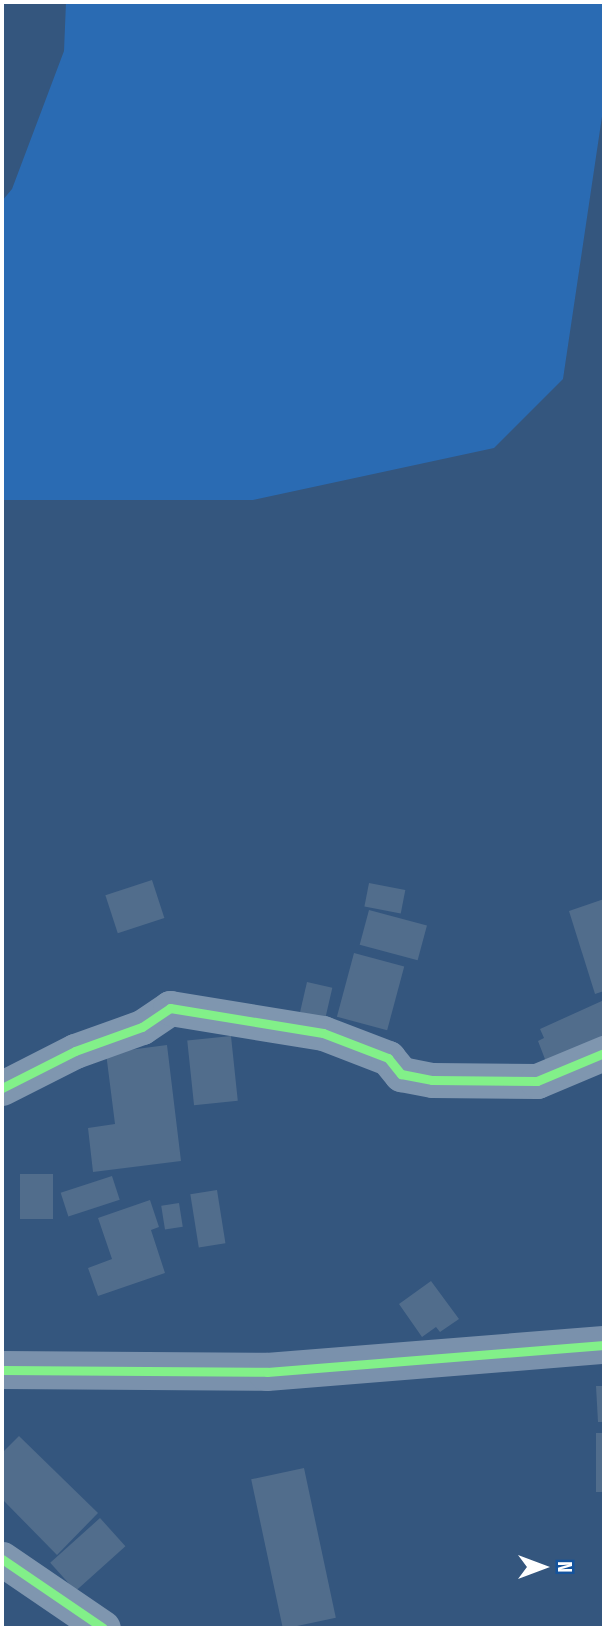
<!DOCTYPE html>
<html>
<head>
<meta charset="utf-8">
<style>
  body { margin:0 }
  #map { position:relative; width:606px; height:1630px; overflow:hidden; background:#34567e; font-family:"Fira Sans Condensed",sans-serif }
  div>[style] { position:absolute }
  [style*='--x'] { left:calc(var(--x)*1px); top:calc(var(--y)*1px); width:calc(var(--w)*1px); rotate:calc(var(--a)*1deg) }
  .green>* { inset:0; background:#2a6bb3 }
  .building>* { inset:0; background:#516d8c; transform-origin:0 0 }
  .street>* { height:35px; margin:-17.5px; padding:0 17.5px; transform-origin:17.5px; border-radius:17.5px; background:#7f96af }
  .secondary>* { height:38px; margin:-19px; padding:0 19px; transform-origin:19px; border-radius:19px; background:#7a91ac }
  .cycleway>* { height:9px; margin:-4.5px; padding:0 4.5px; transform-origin:4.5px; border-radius:4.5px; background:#82f089 }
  span { translate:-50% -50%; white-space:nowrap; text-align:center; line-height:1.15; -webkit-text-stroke:7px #14539d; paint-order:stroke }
  .frame { position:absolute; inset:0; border:4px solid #fff; pointer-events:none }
  .north { position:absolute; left:508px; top:1532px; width:70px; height:70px; -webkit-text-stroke:5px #14539d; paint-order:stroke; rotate:90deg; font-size:19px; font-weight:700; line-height:28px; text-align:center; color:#fff }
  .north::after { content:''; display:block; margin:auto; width:24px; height:32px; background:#fff; clip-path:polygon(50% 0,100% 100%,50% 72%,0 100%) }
</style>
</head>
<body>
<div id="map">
  <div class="green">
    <div style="clip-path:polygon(66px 2px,604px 2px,604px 103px,563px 379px,494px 448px,253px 500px,2px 500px,2px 201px,12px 189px,64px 51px)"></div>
  </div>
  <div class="building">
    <div style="left:152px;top:880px;width:40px;height:49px;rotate:72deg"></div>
    <div style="left:369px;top:883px;width:37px;height:24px;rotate:11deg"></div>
    <div style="clip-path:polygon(604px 899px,604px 991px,595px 994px,569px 911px)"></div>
    <div style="left:369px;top:910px;width:60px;height:36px;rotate:15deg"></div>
    <div style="left:354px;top:953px;width:52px;height:66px;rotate:15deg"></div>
    <div style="left:307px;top:982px;width:26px;height:31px;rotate:13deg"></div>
    <div style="clip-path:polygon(604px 1000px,604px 1044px,548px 1067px,538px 1041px,544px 1038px,540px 1029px)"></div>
    <div style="left:231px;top:1036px;width:65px;height:44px;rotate:84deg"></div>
    <div style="clip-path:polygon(167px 1045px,181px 1161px,93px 1172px,88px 1128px,115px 1124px,106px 1053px)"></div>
    <div style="left:20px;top:1174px;width:33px;height:45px"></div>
    <div style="left:112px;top:1176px;width:25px;height:54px;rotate:72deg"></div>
    <div style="left:217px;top:1190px;width:54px;height:27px;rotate:81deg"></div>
    <div style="clip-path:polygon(150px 1200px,159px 1227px,151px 1230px,165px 1273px,98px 1296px,88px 1268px,112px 1259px,98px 1218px)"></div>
    <div style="left:179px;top:1203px;width:24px;height:18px;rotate:81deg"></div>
    <div style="clip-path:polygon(431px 1281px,459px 1319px,440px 1332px,436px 1327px,422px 1337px,399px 1304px)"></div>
    <div style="clip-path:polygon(596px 1386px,604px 1386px,604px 1422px,598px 1422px)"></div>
    <div style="left:604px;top:1433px;width:59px;height:8px;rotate:90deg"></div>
    <div style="clip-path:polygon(19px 1436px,98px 1513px,57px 1555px,2px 1499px,2px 1453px)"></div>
    <div style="left:304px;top:1468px;width:153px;height:54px;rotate:78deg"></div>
    <div style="left:100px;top:1518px;width:38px;height:67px;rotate:48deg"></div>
  </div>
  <div class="street">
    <div style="--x:2;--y:1088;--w:82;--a:-26.9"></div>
    <div style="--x:75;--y:1051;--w:71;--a:-19.7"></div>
    <div style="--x:142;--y:1027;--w:34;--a:-34"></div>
    <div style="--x:170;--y:1008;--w:155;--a:9.3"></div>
    <div style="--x:323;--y:1033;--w:70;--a:21"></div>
    <div style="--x:388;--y:1058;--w:21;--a:51"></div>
    <div style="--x:401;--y:1074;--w:32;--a:11"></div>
    <div style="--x:432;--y:1080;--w:105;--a:0.5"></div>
    <div style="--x:537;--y:1081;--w:73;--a:-22.7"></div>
    <div style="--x:2;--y:1559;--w:122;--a:34.3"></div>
  </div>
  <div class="secondary">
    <div style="--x:2;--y:1370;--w:265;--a:0.4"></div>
    <div style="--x:267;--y:1372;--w:338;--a:-4.6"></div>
  </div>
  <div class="cycleway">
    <div style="--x:2;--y:1088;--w:82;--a:-26.9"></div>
    <div style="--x:75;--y:1051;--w:71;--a:-19.7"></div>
    <div style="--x:142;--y:1027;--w:34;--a:-34"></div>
    <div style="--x:170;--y:1008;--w:155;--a:9.3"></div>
    <div style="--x:323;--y:1033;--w:70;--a:21"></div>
    <div style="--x:388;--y:1058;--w:21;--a:51"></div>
    <div style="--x:401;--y:1074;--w:32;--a:11"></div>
    <div style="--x:432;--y:1080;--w:105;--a:0.5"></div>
    <div style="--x:537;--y:1081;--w:73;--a:-22.7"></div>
    <div style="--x:2;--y:1370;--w:265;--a:0.4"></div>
    <div style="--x:267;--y:1372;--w:338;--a:-4.6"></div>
    <div style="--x:2;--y:1559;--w:122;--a:34.3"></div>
  </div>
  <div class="frame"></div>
  <div class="north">N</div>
</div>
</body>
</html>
